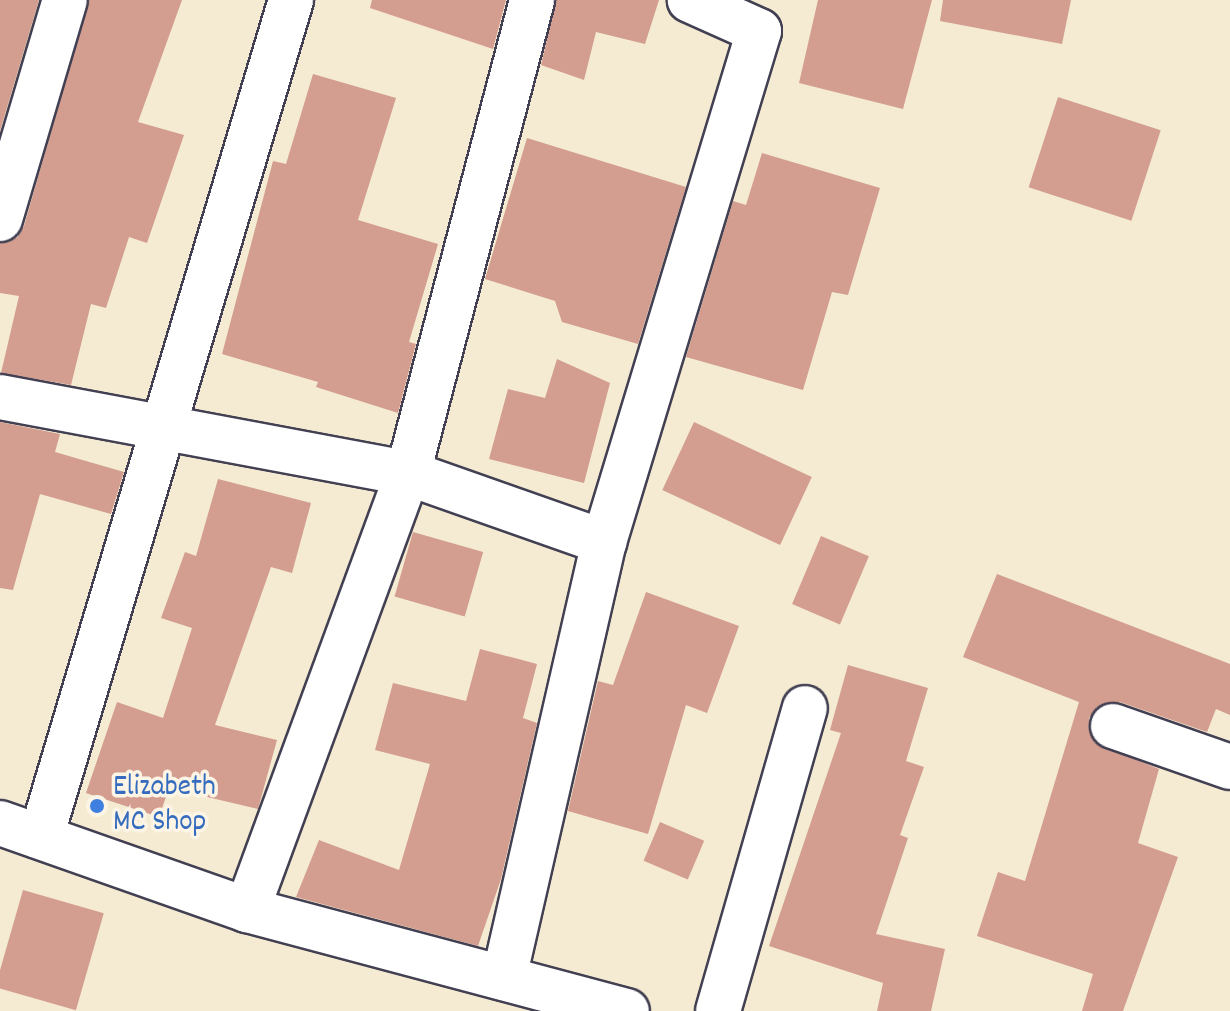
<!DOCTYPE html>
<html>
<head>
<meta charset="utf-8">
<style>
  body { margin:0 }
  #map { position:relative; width:1230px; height:1011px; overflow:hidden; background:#f4ebd2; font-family:Dekko,sans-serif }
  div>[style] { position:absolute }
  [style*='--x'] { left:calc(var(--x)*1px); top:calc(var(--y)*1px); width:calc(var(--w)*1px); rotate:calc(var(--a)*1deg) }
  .building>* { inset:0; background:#d39d90; transform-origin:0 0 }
  .roads { filter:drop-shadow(2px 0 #424052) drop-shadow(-2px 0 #424052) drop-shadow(0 2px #424052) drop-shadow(0 -2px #424052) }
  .minor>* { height:44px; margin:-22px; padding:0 22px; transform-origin:22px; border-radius:22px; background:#fff }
  .dots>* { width:22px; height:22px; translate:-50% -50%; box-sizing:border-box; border:4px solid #fcf5e5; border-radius:50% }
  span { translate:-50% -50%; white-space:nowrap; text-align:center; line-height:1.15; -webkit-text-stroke:7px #fcf5e5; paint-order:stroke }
  .shop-label { font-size:30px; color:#366cbe }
  .left { translate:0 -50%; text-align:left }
</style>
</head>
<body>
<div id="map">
  <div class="building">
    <div style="clip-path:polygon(0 0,39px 0,0 131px)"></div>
    <div style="clip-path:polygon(89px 0,182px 0,138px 122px,184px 135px,147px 243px,129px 237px,106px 308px,91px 304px,71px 385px,1px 373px,19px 296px,0 293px,0 243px,17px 238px,24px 226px)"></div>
    <div style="clip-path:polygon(372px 0,506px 0,493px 49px,370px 8px)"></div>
    <div style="clip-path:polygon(556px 0,659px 0,645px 44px,596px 32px,584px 80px,541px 65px)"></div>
    <div style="clip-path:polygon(818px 0,932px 0,903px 109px,799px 83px)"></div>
    <div style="clip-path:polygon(943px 0,1071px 0,1062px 44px,940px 21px)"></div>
    <div style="clip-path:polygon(313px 74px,396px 98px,358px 220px,438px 244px,409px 342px,416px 344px,398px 413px,316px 387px,318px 382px,222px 354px,273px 161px,286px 164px)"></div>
    <div style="left:1058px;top:97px;width:108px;height:95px;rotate:18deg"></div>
    <div style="clip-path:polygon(527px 138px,686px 187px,638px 344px,562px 322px,555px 301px,485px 279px)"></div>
    <div style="clip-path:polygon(762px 153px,880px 188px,848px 295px,832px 292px,803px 390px,686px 357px,733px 201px,746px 205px)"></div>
    <div style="clip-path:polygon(557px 359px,610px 383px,584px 483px,489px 459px,508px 389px,545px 398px)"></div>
    <div style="clip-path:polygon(0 422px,60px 434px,55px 452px,124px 472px,111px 514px,40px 494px,13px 590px,0 588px)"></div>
    <div style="left:694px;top:422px;width:130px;height:75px;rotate:25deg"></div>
    <div style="clip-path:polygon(218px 479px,311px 503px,292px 573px,271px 567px,215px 725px,277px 740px,258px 809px,169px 788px,159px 817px,86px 793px,117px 702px,163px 718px,192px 628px,161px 618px,185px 552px,196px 556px)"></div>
    <div style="left:413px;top:532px;width:73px;height:67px;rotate:16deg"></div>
    <div style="left:821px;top:536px;width:52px;height:74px;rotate:23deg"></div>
    <div style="clip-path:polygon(997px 574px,1230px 664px,1230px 715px,1216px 709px,1207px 732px,1120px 702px,1097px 707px,1089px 718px,1095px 743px,1159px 769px,1138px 843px,1178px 857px,1123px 1011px,1082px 1011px,1093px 974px,977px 936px,998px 872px,1025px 881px,1079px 702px,963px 657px)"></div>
    <div style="clip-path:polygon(646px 592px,739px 626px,707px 713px,686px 705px,648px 834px,568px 811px,598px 681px,613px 685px)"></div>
    <div style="clip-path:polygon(480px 649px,537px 664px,523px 718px,537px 723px,501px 879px,478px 946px,296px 897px,319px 840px,399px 870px,430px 764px,375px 750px,393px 683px,466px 701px)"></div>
    <div style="clip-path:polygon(848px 665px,928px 688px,906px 761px,924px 767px,900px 835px,908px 838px,876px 934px,945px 949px,931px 1011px,877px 1011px,883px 983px,769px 946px,841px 733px,830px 730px)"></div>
    <div style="left:660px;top:822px;width:48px;height:42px;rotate:23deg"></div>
    <div style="left:23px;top:890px;width:84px;height:101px;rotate:16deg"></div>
  </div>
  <div class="roads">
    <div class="minor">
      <div style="--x:0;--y:219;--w:228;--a:-73.5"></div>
      <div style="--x:0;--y:397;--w:415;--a:10.6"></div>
      <div style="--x:408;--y:473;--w:208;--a:19.4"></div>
      <div style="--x:1113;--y:726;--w:124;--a:19.3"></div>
      <div style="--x:0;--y:823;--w:262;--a:19.4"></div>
      <div style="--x:247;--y:910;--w:393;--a:14.9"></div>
      <div style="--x:41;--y:837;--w:874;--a:-73.37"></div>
      <div style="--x:247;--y:910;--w:466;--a:-69.8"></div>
      <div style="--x:408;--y:473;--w:489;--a:-75.3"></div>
      <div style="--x:504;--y:978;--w:447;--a:-77.1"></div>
      <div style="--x:604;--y:542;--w:534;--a:-73.13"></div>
      <div style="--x:759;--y:31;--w:76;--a:-155.8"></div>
      <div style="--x:718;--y:1011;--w:315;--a:-74"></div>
    </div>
  </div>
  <div class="dots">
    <div style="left:97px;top:806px;background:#3f7fe0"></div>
  </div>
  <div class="shop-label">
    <span class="left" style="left:113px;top:806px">Elizabeth<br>MC Shop</span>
  </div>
</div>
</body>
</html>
